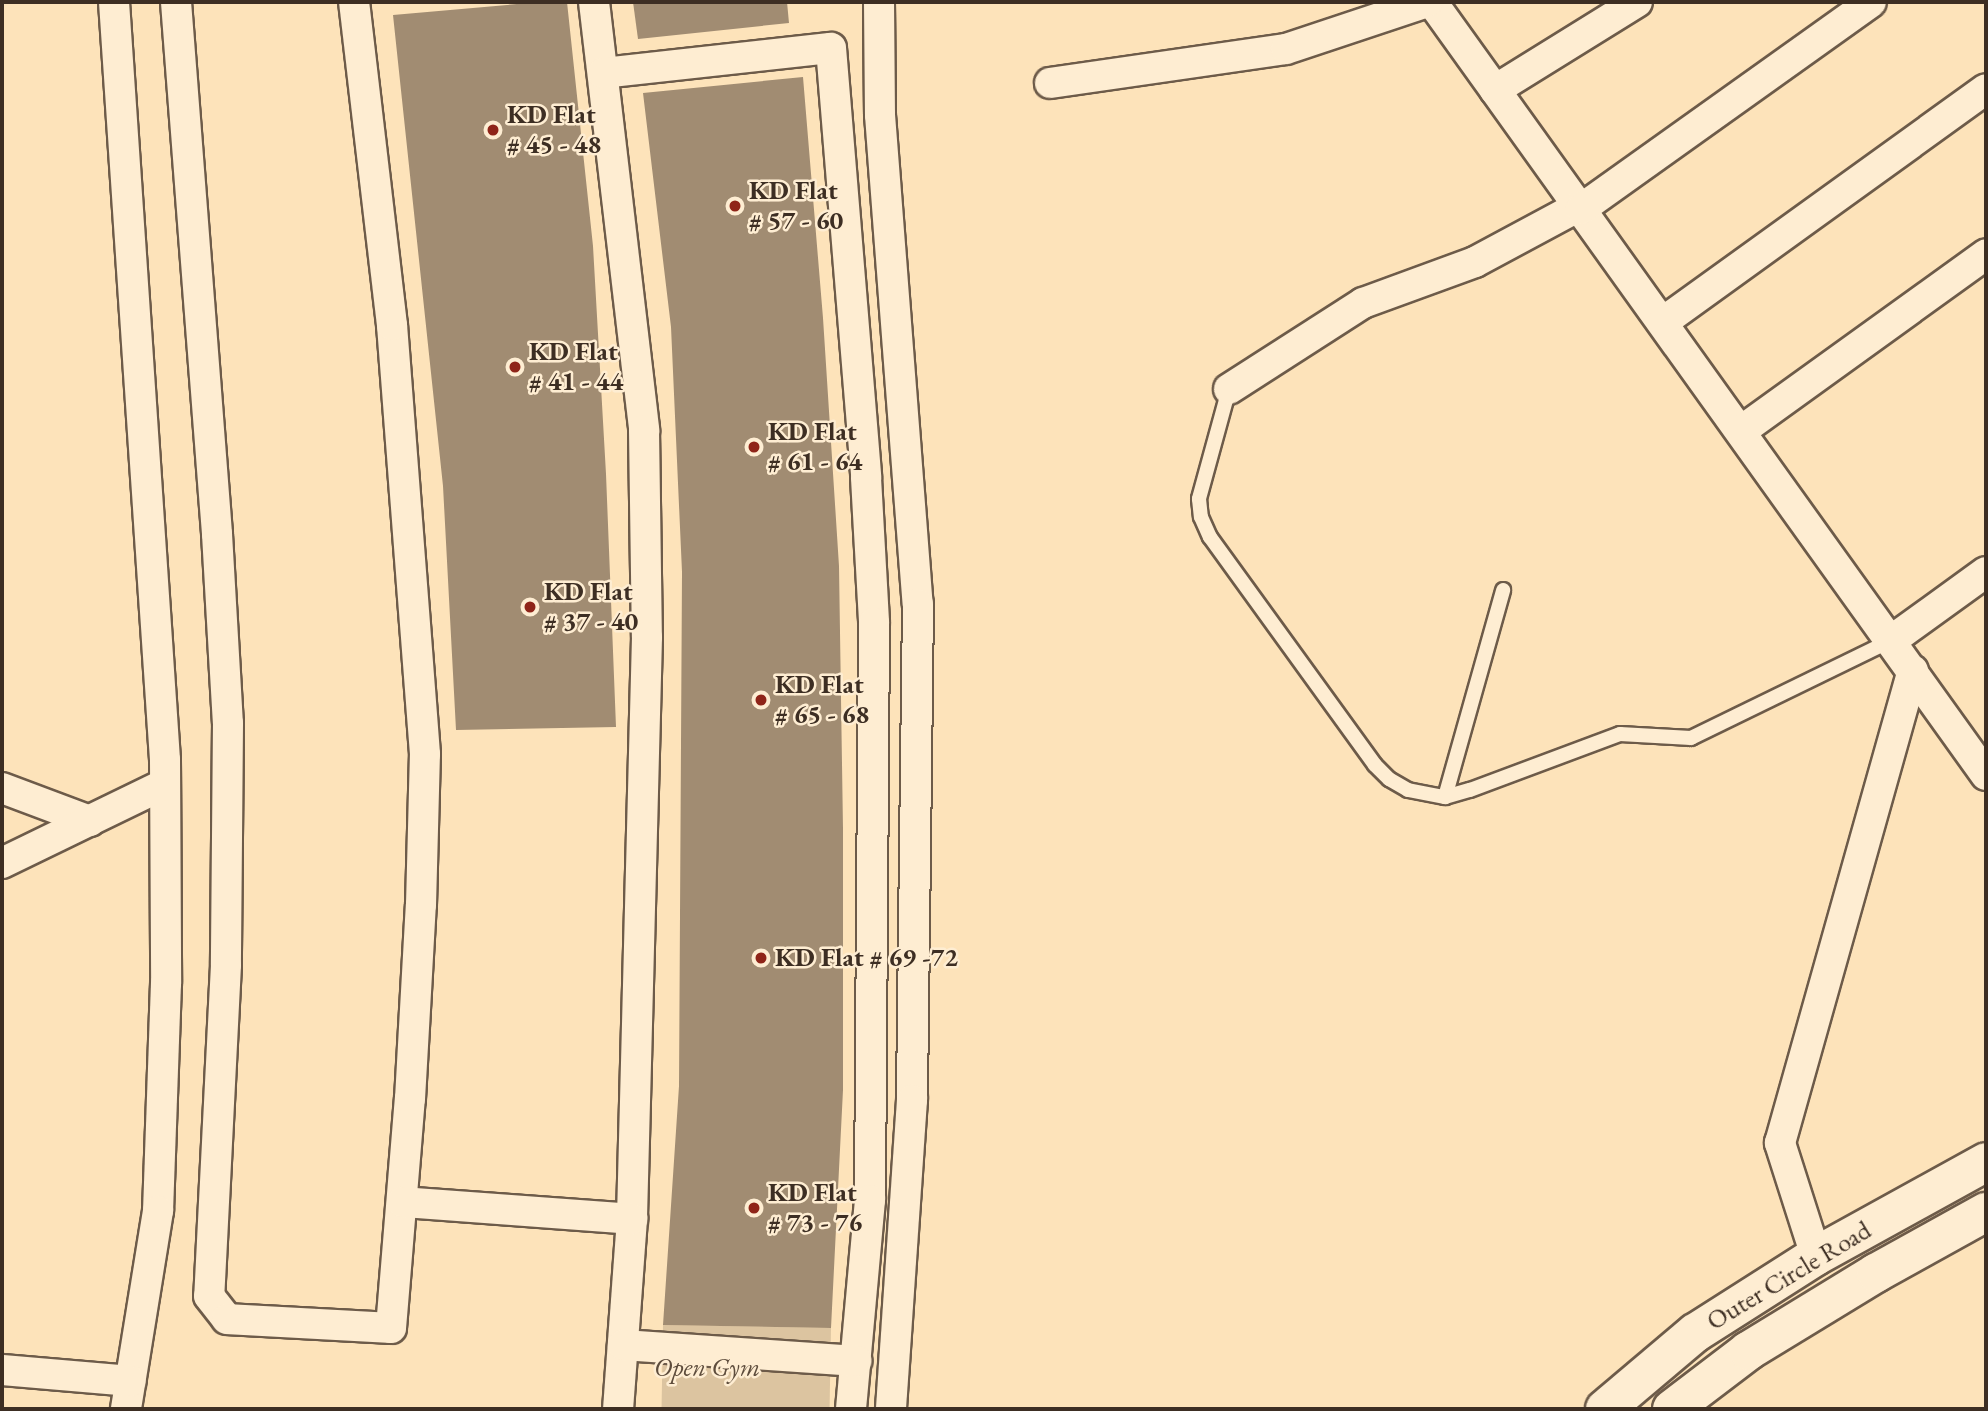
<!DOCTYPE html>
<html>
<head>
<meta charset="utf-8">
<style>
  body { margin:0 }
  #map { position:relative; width:1988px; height:1411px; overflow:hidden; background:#fde3ba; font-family:"EB Garamond",serif }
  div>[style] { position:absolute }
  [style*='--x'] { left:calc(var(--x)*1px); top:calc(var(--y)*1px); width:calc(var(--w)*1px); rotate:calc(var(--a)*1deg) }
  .green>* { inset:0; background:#dcc4a0; transform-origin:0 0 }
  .building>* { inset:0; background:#a18c72 }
  .roads { filter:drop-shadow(2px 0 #6d5b49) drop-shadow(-2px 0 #6d5b49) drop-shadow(0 2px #6d5b49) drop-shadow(0 -2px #6d5b49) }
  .lane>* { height:14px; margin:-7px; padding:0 7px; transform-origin:7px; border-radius:7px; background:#feedd2 }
  .street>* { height:30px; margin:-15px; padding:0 15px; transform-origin:15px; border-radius:15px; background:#feedd2 }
  .secondary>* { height:38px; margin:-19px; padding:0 19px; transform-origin:19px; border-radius:19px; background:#feedd2 }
  .dots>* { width:19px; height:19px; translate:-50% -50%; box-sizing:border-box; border:4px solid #feedd2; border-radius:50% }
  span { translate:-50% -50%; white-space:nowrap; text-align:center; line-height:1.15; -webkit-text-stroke:5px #feedd2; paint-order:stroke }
  .poi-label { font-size:26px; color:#3d2e23; font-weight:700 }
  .left { translate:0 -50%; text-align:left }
  .street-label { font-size:26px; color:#3d2e23 }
  .park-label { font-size:26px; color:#5d4c3c; font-style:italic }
  .frame { position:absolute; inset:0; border:4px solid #3d2e23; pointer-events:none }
</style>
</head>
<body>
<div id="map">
  <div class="green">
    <div style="left:663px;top:1325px;width:168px;height:85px;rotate:1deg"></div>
  </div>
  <div class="building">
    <div style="clip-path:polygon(540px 2px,567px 2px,593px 246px,606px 474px,616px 727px,456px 730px,443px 486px,393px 15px)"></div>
    <div style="clip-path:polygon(633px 2px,787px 2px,789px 23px,638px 39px)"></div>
    <div style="clip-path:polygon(803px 77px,823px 318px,839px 566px,843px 829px,843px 1090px,831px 1328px,663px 1325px,679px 1086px,682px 572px,671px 327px,643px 93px)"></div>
  </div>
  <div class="roads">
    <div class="lane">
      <div style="--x:1229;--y:389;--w:114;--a:105.3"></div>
      <div style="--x:1199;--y:499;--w:18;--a:84"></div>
      <div style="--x:1201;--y:517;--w:22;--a:66"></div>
      <div style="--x:1210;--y:537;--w:281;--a:54.1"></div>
      <div style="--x:1375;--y:765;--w:20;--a:45"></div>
      <div style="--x:1389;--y:779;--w:22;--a:30"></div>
      <div style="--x:1408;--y:790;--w:38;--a:11"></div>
      <div style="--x:1445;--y:797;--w:26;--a:-16"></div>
      <div style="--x:1470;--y:790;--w:160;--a:-20.5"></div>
      <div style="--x:1620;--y:734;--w:71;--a:3.2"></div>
      <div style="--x:1691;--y:738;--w:224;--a:-26"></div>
      <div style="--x:1445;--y:797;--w:215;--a:-74.3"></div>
    </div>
    <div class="street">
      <div style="--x:114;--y:2;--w:760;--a:86.15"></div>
      <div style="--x:165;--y:760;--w:223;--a:89.7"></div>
      <div style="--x:166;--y:983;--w:228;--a:92"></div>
      <div style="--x:158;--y:1211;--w:201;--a:99.2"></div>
      <div style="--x:176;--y:2;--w:534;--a:85.59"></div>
      <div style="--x:217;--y:534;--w:189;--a:86.7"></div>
      <div style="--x:228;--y:723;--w:242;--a:90.5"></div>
      <div style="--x:226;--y:965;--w:331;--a:92.9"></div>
      <div style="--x:209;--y:1296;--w:29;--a:52"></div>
      <div style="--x:227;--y:1319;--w:164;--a:3.1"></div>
      <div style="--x:391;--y:1328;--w:230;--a:-85.3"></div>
      <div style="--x:410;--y:1099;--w:194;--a:-86.8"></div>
      <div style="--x:421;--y:905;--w:151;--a:-88.5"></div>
      <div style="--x:425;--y:754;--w:430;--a:-94.4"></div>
      <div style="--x:392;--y:325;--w:325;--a:-96.7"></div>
      <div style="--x:594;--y:2;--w:431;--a:83.3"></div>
      <div style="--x:644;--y:430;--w:207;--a:89.2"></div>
      <div style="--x:647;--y:637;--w:582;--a:91.48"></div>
      <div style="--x:632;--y:1219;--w:191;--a:94.2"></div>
      <div style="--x:879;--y:2;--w:113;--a:89.5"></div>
      <div style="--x:880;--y:115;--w:490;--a:85.6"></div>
      <div style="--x:918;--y:604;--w:496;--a:90.7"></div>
      <div style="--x:912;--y:1100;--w:310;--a:93.9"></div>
      <div style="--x:1432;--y:2;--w:951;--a:54.37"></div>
      <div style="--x:603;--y:73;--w:229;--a:-6.3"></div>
      <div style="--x:831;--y:48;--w:431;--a:85.3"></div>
      <div style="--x:866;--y:478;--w:145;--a:86.8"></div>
      <div style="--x:874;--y:623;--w:577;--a:90.4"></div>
      <div style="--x:870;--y:1200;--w:210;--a:95.2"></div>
      <div style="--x:1050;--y:83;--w:238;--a:-8.2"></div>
      <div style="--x:1286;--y:49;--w:149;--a:-18.4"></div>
      <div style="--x:1495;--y:90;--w:167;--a:-31.8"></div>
      <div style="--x:1663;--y:322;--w:398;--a:-35.8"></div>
      <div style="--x:1229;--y:389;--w:159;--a:-32.7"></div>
      <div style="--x:1363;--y:303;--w:119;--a:-20.1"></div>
      <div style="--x:1475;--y:262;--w:112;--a:-28.2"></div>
      <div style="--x:1574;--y:209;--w:7;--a:0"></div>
      <div style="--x:1581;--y:209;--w:356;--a:-35.5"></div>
      <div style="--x:1741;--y:431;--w:302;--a:-35.8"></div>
      <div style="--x:1892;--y:640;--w:116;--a:-35.9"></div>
      <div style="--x:2;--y:788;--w:94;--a:20.6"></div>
      <div style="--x:2;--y:863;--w:181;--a:-25.9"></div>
      <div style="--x:402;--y:1202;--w:231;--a:4.2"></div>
      <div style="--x:1816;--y:1256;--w:119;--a:-107.7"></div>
      <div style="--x:1780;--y:1143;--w:491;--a:-74.3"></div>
      <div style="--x:623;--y:1345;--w:234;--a:3.9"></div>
      <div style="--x:2;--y:1370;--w:129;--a:4.9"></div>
    </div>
    <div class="secondary">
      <div style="--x:1605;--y:1409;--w:118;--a:-40.2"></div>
      <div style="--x:1695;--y:1333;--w:143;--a:-32.5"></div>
      <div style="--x:1816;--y:1256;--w:194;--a:-28.9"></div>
      <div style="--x:1672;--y:1409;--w:96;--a:-37.3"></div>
      <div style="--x:1748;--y:1351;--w:150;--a:-31.4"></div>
      <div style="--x:1876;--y:1273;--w:126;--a:-29"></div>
    </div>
  </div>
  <div class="dots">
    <div style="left:493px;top:130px;background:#8f2418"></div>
    <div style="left:735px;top:206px;background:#8f2418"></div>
    <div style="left:515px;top:367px;background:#8f2418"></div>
    <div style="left:754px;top:447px;background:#8f2418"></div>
    <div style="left:530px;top:607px;background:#8f2418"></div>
    <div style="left:761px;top:700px;background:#8f2418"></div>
    <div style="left:761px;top:958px;background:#8f2418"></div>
    <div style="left:754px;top:1208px;background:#8f2418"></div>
  </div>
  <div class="poi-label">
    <span class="left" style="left:507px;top:130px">KD Flat<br># 45 - 48</span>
    <span class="left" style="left:749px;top:206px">KD Flat<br># 57 - 60</span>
    <span class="left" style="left:529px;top:367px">KD Flat<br># 41 - 44</span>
    <span class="left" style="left:768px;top:447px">KD Flat<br># 61 - 64</span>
    <span class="left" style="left:544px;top:607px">KD Flat<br># 37 - 40</span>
    <span class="left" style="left:775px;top:700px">KD Flat<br># 65 - 68</span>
    <span class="left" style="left:775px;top:958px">KD Flat # 69 -72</span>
    <span class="left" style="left:768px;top:1208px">KD Flat<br># 73 - 76</span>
  </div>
  <div class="street-label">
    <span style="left:1789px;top:1276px;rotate:-31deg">Outer Circle Road</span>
  </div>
  <div class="park-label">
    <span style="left:707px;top:1368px">Open Gym</span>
  </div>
  <div class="frame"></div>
</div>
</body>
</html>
